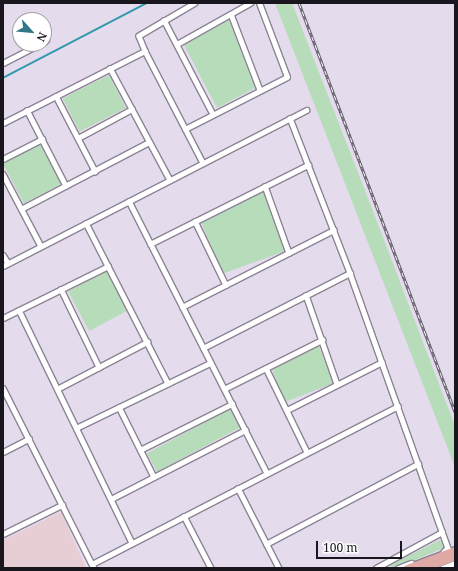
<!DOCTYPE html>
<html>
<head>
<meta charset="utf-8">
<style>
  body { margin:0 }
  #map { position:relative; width:458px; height:571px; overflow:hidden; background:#e4dbed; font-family:"Noto Serif",serif }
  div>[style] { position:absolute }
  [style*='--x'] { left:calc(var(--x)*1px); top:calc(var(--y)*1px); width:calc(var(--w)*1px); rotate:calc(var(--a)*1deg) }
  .commercial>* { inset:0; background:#e7ced5 }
  .green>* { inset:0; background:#b6dcba; transform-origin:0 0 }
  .stream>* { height:1.5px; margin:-0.75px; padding:0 0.75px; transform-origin:0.75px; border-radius:0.75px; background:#3399ae }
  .roads { filter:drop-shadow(1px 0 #8c8394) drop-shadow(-1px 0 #8c8394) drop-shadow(0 1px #8c8394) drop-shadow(0 -1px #8c8394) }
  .street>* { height:4.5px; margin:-2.25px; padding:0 2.25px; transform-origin:2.25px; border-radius:2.25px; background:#fff }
  .primary>* { height:7px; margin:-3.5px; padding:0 3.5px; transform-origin:3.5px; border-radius:3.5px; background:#dfaaa6 }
  .rail>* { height:3px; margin-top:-1.5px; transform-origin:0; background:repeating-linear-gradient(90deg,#fff 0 4.5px,#625d68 0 9px); box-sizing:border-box; border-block:1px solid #625d68 }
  span { translate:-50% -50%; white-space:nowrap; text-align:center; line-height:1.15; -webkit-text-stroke:3px #fff; paint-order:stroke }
  .frame { position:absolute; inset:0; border:4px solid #19161d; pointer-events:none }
  .north { position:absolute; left:12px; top:12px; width:40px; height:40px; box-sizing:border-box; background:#fff; border:1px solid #a3a2a5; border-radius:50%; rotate:117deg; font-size:11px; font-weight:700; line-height:16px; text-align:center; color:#19161d }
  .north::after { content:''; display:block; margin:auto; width:14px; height:18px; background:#337787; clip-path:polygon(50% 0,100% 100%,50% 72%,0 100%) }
  .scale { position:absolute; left:316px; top:541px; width:86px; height:18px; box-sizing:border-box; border:2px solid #19161d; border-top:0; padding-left:5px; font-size:12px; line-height:14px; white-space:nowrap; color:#19161d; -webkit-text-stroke:3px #fff; paint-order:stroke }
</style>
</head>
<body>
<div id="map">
  <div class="commercial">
    <div style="clip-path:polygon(61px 512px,86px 568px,3px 568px,3px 540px)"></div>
  </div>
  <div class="green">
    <div style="clip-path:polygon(275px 3px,292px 3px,371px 206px,455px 426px,455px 467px)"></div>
    <div style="clip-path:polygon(229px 20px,255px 88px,217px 108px,184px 45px)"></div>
    <div style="left:109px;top:75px;width:37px;height:52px;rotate:63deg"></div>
    <div style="left:40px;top:144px;width:45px;height:42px;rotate:62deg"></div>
    <div style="left:263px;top:192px;width:63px;height:68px;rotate:70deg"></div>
    <div style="left:106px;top:271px;width:45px;height:43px;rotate:62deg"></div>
    <div style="left:319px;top:346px;width:40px;height:52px;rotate:69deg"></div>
    <div style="left:230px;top:409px;width:21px;height:94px;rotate:62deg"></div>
    <div style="clip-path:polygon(440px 540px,444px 548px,396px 568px,392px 568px,390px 565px)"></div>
  </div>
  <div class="stream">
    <div style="--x:3;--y:78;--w:162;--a:-27.5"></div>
  </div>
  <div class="roads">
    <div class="street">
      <div style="--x:195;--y:3;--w:65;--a:149.5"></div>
      <div style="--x:139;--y:36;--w:16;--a:68"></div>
      <div style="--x:145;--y:51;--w:126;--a:62.6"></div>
      <div style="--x:231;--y:14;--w:81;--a:69.1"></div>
      <div style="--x:164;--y:20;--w:106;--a:62.5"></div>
      <div style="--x:44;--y:42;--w:3;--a:-45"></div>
      <div style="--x:177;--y:44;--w:84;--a:-29.3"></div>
      <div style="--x:3;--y:63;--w:42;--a:-27.2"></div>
      <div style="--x:110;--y:68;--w:127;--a:61.8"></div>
      <div style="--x:56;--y:96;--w:85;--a:62.5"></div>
      <div style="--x:27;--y:110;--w:85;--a:62.8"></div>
      <div style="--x:290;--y:118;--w:166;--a:68.8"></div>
      <div style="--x:350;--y:273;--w:292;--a:70.4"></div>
      <div style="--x:448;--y:548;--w:6;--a:135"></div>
      <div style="--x:3;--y:123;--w:159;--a:-26.9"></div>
      <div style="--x:185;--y:129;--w:114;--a:-27"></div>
      <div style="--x:287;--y:77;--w:79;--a:-110.7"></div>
      <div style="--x:78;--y:138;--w:61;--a:-28.2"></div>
      <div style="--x:3;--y:159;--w:44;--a:-27.1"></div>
      <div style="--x:3;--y:174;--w:81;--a:62.2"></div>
      <div style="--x:265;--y:186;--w:71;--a:70.3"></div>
      <div style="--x:129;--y:201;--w:305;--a:63.1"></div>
      <div style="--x:21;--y:209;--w:144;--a:-27.6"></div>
      <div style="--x:195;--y:221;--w:71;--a:64.2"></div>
      <div style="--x:86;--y:223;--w:180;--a:62.9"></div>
      <div style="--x:150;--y:244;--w:177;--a:-26.6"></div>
      <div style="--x:3;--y:255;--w:9;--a:58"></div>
      <div style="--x:3;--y:266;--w:341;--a:-27.2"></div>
      <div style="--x:61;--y:289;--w:87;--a:64"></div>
      <div style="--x:306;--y:295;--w:94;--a:70.8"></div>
      <div style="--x:182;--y:307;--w:170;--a:-26.9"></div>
      <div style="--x:19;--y:310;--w:259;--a:64.1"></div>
      <div style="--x:3;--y:318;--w:117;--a:-26.3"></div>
      <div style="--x:203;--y:348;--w:165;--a:-27"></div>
      <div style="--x:266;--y:368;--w:93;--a:64"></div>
      <div style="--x:3;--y:388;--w:202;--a:63.2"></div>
      <div style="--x:57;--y:389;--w:102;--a:-27.6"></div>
      <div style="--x:224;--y:389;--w:110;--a:-26.6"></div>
      <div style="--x:119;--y:407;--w:78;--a:63.4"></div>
      <div style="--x:287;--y:410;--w:106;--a:-26.8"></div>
      <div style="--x:76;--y:428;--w:149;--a:-25.9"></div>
      <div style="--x:140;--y:450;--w:103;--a:-26.6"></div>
      <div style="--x:3;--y:452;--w:29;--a:-27"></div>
      <div style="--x:238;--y:488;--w:90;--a:62.9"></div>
      <div style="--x:111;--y:499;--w:151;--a:-27.2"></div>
      <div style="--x:184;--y:516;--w:59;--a:62.6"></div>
      <div style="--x:3;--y:534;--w:66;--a:-26.2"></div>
      <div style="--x:266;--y:544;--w:172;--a:-27.8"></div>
      <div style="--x:92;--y:564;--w:344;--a:-27.3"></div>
      <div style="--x:376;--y:568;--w:75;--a:-28.6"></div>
      <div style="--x:398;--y:568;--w:14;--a:-21"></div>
      <div style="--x:442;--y:568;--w:14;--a:-21"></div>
    </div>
    <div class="primary">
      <div style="--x:407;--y:568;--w:51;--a:-20.6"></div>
      <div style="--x:424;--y:568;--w:33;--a:-21"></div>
    </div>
  </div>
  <div class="rail">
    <div style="--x:299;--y:3;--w:438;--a:69.1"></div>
  </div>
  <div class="frame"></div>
  <div class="north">N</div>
  <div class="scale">100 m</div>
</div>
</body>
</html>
